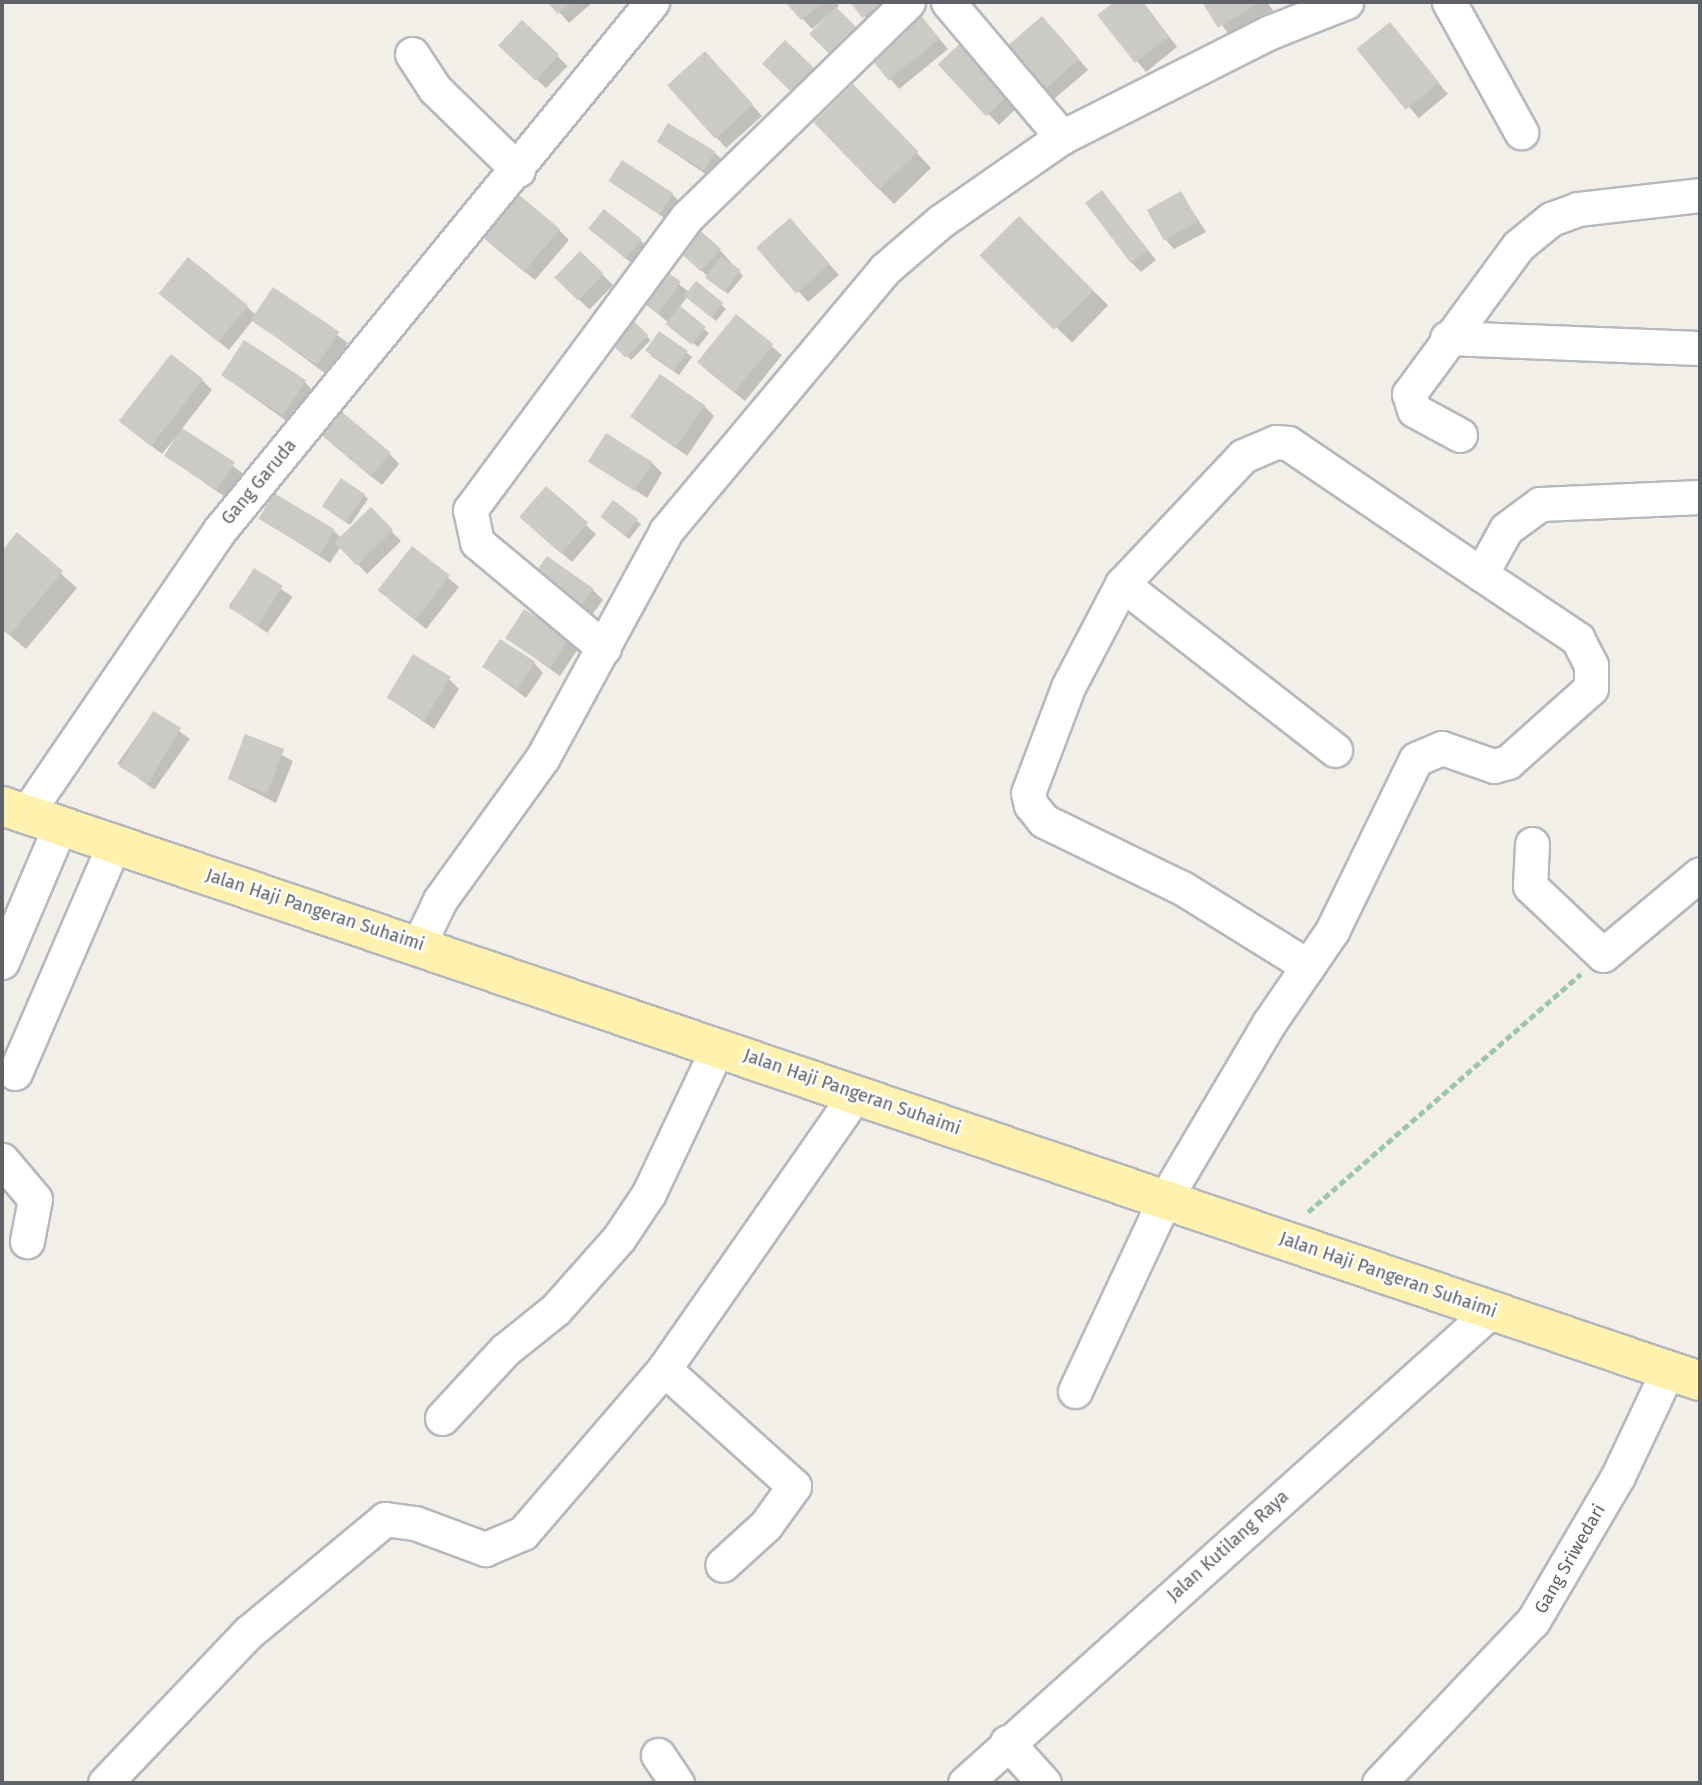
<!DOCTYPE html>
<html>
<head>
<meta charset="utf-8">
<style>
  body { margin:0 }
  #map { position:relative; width:1702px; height:1785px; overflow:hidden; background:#f1efe8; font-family:"Fira Sans",sans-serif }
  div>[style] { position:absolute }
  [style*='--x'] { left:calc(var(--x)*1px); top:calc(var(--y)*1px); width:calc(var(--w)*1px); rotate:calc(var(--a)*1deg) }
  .shadow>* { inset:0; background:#0003; transform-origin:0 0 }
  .building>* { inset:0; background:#cccac5; transform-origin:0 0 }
  .path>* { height:4.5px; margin-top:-2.25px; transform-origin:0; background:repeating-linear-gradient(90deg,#9cc7a9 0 7px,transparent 0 10.5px) }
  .roads { filter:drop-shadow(2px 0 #b5b8bc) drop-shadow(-2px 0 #b5b8bc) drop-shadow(0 2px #b5b8bc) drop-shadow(0 -2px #b5b8bc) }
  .minor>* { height:33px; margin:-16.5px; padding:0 16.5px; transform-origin:16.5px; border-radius:16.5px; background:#fff }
  .major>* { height:38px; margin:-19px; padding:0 19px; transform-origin:19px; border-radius:19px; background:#fff2af }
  span { translate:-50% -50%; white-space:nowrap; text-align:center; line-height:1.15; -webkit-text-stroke:5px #fff; paint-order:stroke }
  .street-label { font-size:18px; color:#5f6368 }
  .frame { position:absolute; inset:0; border:4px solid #5f6368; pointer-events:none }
</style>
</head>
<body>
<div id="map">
  <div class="shadow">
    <div style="clip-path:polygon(550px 2px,593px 2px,569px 23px)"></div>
    <div style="clip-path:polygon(787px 2px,836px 2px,839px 6px,812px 29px)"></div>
    <div style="clip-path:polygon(852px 2px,906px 2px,873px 26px)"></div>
    <div style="clip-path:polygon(1116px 2px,1143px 2px,1177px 47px,1146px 72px,1099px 15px)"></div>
    <div style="clip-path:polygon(1204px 2px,1267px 2px,1276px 15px,1235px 42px)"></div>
    <div style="clip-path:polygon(923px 19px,948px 49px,899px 89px,864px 48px)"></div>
    <div style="left:523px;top:23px;width:62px;height:31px;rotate:44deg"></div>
    <div style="left:1390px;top:25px;width:90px;height:38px;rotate:50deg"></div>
    <div style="clip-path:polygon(1052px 28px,1088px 70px,1054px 99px,1008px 48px)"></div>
    <div style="clip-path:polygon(715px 64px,762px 116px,726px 148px,669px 85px)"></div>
    <div style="clip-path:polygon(941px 64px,1025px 100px,999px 125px)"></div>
    <div style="clip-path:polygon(868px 101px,931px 168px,894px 204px,879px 189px)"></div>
    <div style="clip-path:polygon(658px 142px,714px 152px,724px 162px,713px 179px)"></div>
    <div style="clip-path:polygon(610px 181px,672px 194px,682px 204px,670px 222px)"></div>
    <div style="clip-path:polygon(1102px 192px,1156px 260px,1141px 272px,1131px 262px)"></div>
    <div style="clip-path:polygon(1181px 193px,1206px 232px,1174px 249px,1165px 239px)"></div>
    <div style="left:1019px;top:219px;width:124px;height:52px;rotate:44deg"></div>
    <div style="clip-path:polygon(590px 228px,640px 240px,650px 250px,636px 267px)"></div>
    <div style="clip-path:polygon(559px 230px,569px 240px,535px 280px,493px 246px)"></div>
    <div style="clip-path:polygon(799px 230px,839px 275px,808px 302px,759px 247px)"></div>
    <div style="clip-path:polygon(720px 250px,743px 276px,728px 294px,684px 255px)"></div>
    <div style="left:580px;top:253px;width:46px;height:34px;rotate:44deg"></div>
    <div style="clip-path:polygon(657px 267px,689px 292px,696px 283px,726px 309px,716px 321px,687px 297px,679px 308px,709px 333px,698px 347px,636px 296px)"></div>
    <div style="clip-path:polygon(274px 289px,348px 343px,326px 374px,253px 320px,229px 350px,170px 302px,246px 306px,256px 315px)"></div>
    <div style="clip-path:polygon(736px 316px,782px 355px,745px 401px,709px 372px)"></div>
    <div style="left:627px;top:317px;width:33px;height:28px;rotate:44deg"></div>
    <div style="clip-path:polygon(660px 333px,692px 357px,679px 375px,651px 356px)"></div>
    <div style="clip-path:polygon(222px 375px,305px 382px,314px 392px,292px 425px)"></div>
    <div style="clip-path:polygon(202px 380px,212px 390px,181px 430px,244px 474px,228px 499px,166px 456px,175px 438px,162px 454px,131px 430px)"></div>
    <div style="clip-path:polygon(704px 406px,714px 416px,687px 456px,634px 417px)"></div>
    <div style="clip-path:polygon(333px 445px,390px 454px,399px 464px,382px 485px)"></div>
    <div style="clip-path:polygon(591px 461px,652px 463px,662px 473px,647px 498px)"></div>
    <div style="clip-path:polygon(546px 489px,596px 534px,572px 562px,531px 527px)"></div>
    <div style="clip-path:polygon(364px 495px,368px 499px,350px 525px,328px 510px)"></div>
    <div style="clip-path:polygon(371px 510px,401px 541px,367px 574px,341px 546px,330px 563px,261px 519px,334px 531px,341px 538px)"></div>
    <div style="clip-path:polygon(636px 520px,641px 524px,629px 539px,607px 522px)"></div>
    <div style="clip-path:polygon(17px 535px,77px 588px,26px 649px,2px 629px,2px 554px)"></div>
    <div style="clip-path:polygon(413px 549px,459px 587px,426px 629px,390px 600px)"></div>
    <div style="left:254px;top:570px;width:47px;height:44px;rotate:35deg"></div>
    <div style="clip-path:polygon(543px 589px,593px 590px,603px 600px,588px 620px)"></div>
    <div style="clip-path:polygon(507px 638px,568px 639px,578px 649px,560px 676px)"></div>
    <div style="clip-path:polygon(534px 663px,543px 673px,526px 698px,483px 666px)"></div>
    <div style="clip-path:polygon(449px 679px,459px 689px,434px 729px,388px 697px)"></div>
    <div style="left:153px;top:713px;width:45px;height:62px;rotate:35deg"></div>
    <div style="clip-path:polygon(246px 736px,293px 761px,276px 803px,229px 779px)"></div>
  </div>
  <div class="building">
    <div style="clip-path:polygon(547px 2px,572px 2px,558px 14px)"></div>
    <div style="clip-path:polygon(785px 2px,823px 2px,801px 20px)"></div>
    <div style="clip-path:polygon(850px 2px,883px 2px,862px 18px)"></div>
    <div style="clip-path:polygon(1114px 2px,1142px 2px,1169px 37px,1135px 63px,1097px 15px)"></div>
    <div style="clip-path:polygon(1202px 2px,1259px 2px,1218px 28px)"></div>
    <div style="left:836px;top:7px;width:33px;height:38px;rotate:45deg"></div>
    <div style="left:914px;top:7px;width:41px;height:66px;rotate:51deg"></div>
    <div style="left:1042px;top:16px;width:57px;height:48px;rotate:49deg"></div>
    <div style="left:522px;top:20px;width:51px;height:35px;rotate:43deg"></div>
    <div style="left:1390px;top:22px;width:78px;height:43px;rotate:51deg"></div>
    <div style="left:967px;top:37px;width:71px;height:40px;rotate:47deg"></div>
    <div style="left:785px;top:40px;width:53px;height:33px;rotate:44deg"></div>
    <div style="left:705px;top:51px;width:72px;height:51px;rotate:48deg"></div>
    <div style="left:853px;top:84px;width:94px;height:55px;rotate:46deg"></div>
    <div style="left:668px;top:123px;width:55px;height:22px;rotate:31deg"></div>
    <div style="left:622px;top:160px;width:61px;height:25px;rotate:33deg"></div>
    <div style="left:1102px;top:190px;width:76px;height:21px;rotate:53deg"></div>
    <div style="left:1181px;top:191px;width:35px;height:39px;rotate:61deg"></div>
    <div style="left:517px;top:193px;width:56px;height:56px;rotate:40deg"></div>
    <div style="left:604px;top:209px;width:48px;height:25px;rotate:39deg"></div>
    <div style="left:1019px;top:216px;width:105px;height:56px;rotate:45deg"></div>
    <div style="left:790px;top:218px;width:61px;height:45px;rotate:49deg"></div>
    <div style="left:692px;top:223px;width:39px;height:30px;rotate:42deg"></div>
    <div style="left:580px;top:251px;width:33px;height:37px;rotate:44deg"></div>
    <div style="left:721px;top:256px;width:24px;height:27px;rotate:36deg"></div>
    <div style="left:188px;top:257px;width:77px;height:47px;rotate:39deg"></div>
    <div style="left:657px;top:265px;width:29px;height:39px;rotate:35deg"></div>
    <div style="left:696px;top:281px;width:35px;height:19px;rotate:39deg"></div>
    <div style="left:273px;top:287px;width:80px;height:40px;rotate:34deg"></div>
    <div style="left:680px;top:306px;width:33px;height:23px;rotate:39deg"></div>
    <div style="left:627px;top:314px;width:30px;height:32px;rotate:45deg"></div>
    <div style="left:736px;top:314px;width:48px;height:62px;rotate:39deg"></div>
    <div style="left:659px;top:331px;width:35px;height:24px;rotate:35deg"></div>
    <div style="left:244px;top:340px;width:74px;height:42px;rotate:33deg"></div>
    <div style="left:171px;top:354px;width:41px;height:85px;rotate:38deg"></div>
    <div style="left:660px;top:374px;width:55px;height:52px;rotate:35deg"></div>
    <div style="left:341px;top:411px;width:65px;height:31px;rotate:40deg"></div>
    <div style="left:182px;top:428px;width:63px;height:33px;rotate:33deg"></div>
    <div style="left:606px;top:433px;width:55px;height:34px;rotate:32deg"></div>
    <div style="left:341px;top:478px;width:29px;height:34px;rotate:34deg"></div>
    <div style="left:546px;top:486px;width:56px;height:41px;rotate:41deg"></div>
    <div style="left:274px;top:493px;width:71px;height:30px;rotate:31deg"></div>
    <div style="left:613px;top:500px;width:31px;height:21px;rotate:37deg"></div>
    <div style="left:371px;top:507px;width:32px;height:51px;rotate:46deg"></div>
    <div style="clip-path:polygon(17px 532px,63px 571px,10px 635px,2px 629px,2px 551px)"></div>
    <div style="left:412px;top:546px;width:48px;height:56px;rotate:38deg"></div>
    <div style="left:547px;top:556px;width:57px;height:28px;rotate:35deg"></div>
    <div style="left:254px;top:568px;width:34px;height:47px;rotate:32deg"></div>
    <div style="left:524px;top:609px;width:54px;height:35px;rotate:33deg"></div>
    <div style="left:500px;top:639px;width:42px;height:33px;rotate:33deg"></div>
    <div style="left:413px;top:654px;width:44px;height:51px;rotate:31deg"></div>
    <div style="left:153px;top:711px;width:33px;height:65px;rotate:31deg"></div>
    <div style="left:245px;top:734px;width:42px;height:48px;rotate:21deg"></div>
  </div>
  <div class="path">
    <div style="--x:1308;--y:1212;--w:362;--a:-41.1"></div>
  </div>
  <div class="roads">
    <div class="minor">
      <div style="--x:948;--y:2;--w:177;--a:49.8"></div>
      <div style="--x:1449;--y:2;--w:149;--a:61"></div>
      <div style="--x:412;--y:54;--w:42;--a:56.7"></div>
      <div style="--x:435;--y:89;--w:116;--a:44.3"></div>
      <div style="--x:1447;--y:338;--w:253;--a:2.3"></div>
      <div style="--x:1460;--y:435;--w:52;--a:-151.5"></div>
      <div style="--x:1414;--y:410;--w:17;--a:-107"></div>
      <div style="--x:1409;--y:394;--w:184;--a:-53.6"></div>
      <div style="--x:1518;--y:246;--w:43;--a:-39.3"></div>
      <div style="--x:1551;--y:219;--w:29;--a:-20"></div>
      <div style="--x:1578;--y:209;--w:123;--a:-6.5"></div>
      <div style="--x:1122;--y:584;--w:270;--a:37.9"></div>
      <div style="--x:604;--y:648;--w:165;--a:-140.2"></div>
      <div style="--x:477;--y:542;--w:33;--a:-102"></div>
      <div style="--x:470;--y:510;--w:365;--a:-53.5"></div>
      <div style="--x:687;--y:217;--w:308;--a:-44.2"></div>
      <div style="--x:26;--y:814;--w:343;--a:-55.7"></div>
      <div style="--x:219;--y:531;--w:684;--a:-50.7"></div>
      <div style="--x:1532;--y:844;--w:42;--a:92.7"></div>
      <div style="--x:1530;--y:886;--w:100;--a:43.4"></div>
      <div style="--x:1603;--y:955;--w:126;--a:-39.9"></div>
      <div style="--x:419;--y:944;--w:49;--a:-64.5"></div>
      <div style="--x:440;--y:900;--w:176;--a:-54.2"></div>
      <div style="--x:543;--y:757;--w:257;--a:-61.4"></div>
      <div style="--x:666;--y:531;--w:341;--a:-50.1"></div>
      <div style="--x:885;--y:269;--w:74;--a:-40.6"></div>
      <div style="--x:941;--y:221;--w:147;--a:-34.8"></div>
      <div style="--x:1062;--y:137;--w:233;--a:-26.8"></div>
      <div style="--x:1270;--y:32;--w:82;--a:-21.5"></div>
      <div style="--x:2;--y:962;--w:148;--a:-66.9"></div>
      <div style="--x:1308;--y:966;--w:148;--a:-148.2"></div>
      <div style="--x:1182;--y:888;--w:153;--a:-154.1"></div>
      <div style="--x:1044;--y:821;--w:21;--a:-129"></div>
      <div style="--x:1031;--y:805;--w:12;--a:-104"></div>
      <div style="--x:1028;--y:793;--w:113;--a:-69.3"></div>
      <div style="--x:1068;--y:687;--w:116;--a:-62.3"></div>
      <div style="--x:1122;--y:584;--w:176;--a:-46.6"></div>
      <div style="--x:1243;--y:456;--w:36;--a:-23"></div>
      <div style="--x:1276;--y:442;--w:12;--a:5"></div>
      <div style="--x:1288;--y:443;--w:233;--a:34.2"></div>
      <div style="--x:1481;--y:574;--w:51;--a:-60.9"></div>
      <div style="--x:1506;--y:529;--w:42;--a:-36.3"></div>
      <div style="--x:1540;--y:504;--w:160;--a:-2.5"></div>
      <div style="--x:15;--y:1073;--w:249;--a:-66.6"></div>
      <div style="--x:2;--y:1160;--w:51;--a:49.8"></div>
      <div style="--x:35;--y:1199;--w:43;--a:100.8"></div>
      <div style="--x:664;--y:1369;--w:175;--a:42"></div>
      <div style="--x:794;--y:1486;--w:48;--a:125.7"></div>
      <div style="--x:766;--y:1525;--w:59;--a:137.7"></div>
      <div style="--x:1075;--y:1391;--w:212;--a:-64.9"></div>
      <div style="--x:1165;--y:1199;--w:204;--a:-59.4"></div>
      <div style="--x:1269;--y:1023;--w:112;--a:-55.6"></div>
      <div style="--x:1332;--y:931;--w:191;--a:-64"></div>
      <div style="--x:1416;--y:759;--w:28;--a:-23"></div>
      <div style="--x:1442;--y:748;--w:55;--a:19.1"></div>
      <div style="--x:1494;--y:766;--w:15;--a:-16"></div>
      <div style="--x:1508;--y:762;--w:111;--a:-41.7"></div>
      <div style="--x:1591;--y:688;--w:23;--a:-90"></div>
      <div style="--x:1591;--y:665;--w:29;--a:-117"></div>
      <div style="--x:1578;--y:639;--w:117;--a:-146.2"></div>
      <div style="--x:442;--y:1418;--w:93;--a:-47.2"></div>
      <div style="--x:505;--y:1350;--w:65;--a:-38.8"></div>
      <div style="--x:556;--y:1309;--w:95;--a:-48.4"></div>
      <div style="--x:619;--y:1238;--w:54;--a:-56.3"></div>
      <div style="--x:649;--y:1193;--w:161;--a:-64.7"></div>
      <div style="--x:1007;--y:1742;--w:55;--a:47.9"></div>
      <div style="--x:658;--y:1755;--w:34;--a:56"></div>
      <div style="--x:105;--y:1783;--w:209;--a:-46.4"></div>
      <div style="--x:249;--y:1632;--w:177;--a:-39.7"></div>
      <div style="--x:385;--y:1519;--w:30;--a:8"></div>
      <div style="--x:415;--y:1523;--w:75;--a:20.4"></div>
      <div style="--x:485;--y:1549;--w:41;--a:-22.8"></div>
      <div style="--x:523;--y:1533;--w:216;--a:-49.3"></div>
      <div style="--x:664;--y:1369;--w:335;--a:-55.1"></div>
      <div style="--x:965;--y:1783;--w:708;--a:-41.91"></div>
      <div style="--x:1379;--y:1783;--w:224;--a:-46.5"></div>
      <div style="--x:1533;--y:1621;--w:168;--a:-59.6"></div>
      <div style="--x:1618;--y:1476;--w:117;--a:-64.7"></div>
    </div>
    <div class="major">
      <div style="--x:2;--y:806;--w:1793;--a:18.71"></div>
    </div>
  </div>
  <div class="street-label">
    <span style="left:259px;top:482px;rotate:-50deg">Gang Garuda</span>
    <span style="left:315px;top:910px;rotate:18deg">Jalan Haji Pangeran Suhaimi</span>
    <span style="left:852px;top:1092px;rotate:19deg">Jalan Haji Pangeran Suhaimi</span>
    <span style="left:1388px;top:1275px;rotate:19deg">Jalan Haji Pangeran Suhaimi</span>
    <span style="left:1228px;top:1546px;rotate:-42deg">Jalan Kutilang Raya</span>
    <span style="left:1570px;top:1559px;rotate:-60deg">Gang Sriwedari</span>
  </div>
  <div class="frame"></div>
</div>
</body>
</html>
